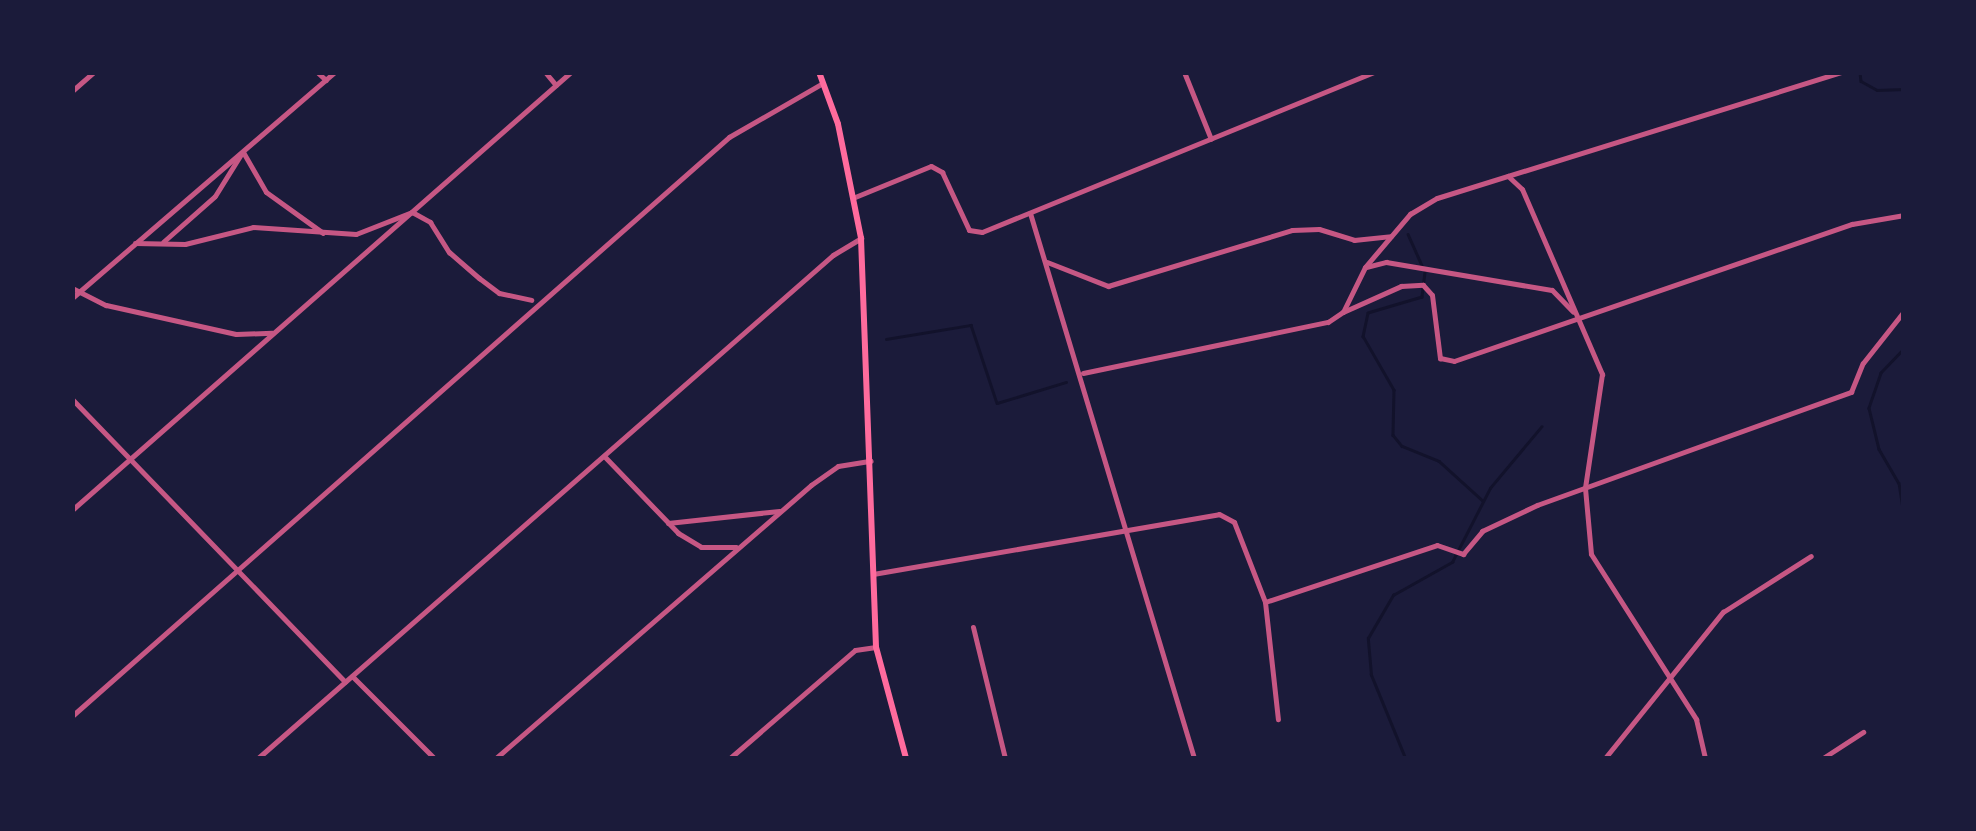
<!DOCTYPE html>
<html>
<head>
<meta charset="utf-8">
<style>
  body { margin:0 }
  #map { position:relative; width:1976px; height:831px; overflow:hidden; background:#1b1b3a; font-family:Inter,sans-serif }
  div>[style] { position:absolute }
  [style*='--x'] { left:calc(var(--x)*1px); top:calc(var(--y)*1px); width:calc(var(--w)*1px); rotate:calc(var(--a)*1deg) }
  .stream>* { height:2.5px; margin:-1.25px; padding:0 1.25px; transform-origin:1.25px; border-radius:1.25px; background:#12122b }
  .minor>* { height:5px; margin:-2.5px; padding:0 2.5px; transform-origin:2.5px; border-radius:2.5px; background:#c65784 }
  .secondary>* { height:6px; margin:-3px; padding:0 3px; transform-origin:3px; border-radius:3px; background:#ff6b9d }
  span { translate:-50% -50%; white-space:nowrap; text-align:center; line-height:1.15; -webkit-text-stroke:9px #1b1b3a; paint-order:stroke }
  .frame { position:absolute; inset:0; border:75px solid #1b1b3a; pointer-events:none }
</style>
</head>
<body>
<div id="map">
  <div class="stream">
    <div style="--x:1860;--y:72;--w:9;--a:84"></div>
    <div style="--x:1861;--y:81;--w:18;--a:29"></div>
    <div style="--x:1877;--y:90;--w:27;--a:-2"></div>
    <div style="--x:1408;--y:234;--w:34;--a:66"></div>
    <div style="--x:1425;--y:272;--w:25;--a:97"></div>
    <div style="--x:1422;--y:297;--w:56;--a:163.5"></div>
    <div style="--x:1368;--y:313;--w:24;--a:102"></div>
    <div style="--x:1363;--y:336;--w:62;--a:60.1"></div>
    <div style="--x:1394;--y:390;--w:45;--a:91.3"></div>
    <div style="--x:1393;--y:435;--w:14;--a:51"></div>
    <div style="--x:1402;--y:446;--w:40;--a:22"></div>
    <div style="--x:1439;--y:461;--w:58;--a:42.2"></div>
    <div style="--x:886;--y:339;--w:86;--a:-9.4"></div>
    <div style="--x:971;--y:325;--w:82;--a:71.6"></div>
    <div style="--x:997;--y:403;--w:72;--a:-16.9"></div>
    <div style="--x:1904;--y:349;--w:33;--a:134"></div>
    <div style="--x:1881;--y:373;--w:37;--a:109"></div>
    <div style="--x:1869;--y:408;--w:42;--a:76.3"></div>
    <div style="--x:1879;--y:449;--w:39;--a:60"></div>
    <div style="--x:1899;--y:483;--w:31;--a:81"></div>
    <div style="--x:1405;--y:758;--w:90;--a:-112.3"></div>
    <div style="--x:1371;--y:675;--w:37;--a:-95"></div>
    <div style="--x:1368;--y:638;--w:50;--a:-59.8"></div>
    <div style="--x:1393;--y:595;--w:68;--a:-29.2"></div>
    <div style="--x:1452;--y:562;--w:83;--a:-62.8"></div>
    <div style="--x:1490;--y:488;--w:80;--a:-50.1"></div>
  </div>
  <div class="minor">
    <div style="--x:317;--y:72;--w:12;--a:42"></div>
    <div style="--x:545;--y:72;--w:17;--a:50"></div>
    <div style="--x:1184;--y:72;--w:72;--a:68.1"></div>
    <div style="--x:72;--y:91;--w:29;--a:-41"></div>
    <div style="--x:243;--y:152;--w:46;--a:60.1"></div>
    <div style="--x:266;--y:192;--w:70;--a:35.7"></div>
    <div style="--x:1508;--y:176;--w:19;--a:43"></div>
    <div style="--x:1522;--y:189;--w:202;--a:66.6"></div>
    <div style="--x:1602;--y:374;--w:115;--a:98.5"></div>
    <div style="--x:1585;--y:488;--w:66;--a:84.8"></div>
    <div style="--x:1591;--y:554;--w:196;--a:57.5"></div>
    <div style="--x:1696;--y:719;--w:40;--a:77"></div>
    <div style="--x:855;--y:197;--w:82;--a:-22.2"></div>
    <div style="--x:931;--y:166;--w:13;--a:29"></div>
    <div style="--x:942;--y:172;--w:64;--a:65"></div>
    <div style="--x:969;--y:230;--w:13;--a:9"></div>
    <div style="--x:982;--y:232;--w:424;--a:-22.2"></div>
    <div style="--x:1030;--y:213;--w:569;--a:73.25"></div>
    <div style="--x:163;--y:242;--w:69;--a:-41.5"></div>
    <div style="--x:215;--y:196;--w:49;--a:-58.2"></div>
    <div style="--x:135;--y:243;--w:50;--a:1.1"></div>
    <div style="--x:185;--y:244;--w:70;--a:-14"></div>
    <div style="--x:253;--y:227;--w:103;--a:3.9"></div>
    <div style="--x:356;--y:234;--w:60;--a:-21.4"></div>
    <div style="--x:412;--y:212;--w:21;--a:29"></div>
    <div style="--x:430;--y:222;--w:36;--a:58"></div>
    <div style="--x:449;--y:252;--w:40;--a:41"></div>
    <div style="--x:479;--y:278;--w:25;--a:37"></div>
    <div style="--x:499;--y:293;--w:33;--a:12"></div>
    <div style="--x:1047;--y:262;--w:66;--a:21.5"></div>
    <div style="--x:1108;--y:286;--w:192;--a:-16.9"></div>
    <div style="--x:1292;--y:230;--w:27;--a:-2"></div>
    <div style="--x:1319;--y:229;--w:37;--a:17"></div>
    <div style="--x:1354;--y:240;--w:37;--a:-6"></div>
    <div style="--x:1366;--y:267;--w:21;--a:-14"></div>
    <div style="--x:1386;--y:262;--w:168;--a:9.6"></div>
    <div style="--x:1552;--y:290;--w:30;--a:46"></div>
    <div style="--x:72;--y:288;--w:38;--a:27"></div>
    <div style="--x:106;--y:305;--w:133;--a:12.6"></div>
    <div style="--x:236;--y:334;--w:36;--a:-2"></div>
    <div style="--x:72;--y:298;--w:347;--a:-40.7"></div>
    <div style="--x:1343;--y:312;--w:64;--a:-24.1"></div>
    <div style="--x:1401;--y:286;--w:22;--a:-3"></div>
    <div style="--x:1423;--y:285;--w:13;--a:48"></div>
    <div style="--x:1432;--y:295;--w:64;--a:82.8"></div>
    <div style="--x:1440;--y:358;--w:14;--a:12"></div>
    <div style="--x:1454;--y:361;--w:421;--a:-19"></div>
    <div style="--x:1852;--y:224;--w:53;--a:-9.8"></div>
    <div style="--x:1083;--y:373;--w:250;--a:-11.8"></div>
    <div style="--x:1328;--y:322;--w:18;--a:-34"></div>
    <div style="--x:1343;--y:312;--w:50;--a:-63.9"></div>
    <div style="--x:1365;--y:267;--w:70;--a:-49.7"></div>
    <div style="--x:1410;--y:214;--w:31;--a:-31"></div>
    <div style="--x:1437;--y:198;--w:423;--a:-17.3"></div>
    <div style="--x:72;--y:399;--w:393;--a:46"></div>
    <div style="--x:604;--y:456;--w:107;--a:46.1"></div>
    <div style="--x:678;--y:533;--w:27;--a:31"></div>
    <div style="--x:701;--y:547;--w:35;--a:0"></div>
    <div style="--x:72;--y:510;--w:664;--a:-41.28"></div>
    <div style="--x:668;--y:523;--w:112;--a:-6.2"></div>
    <div style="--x:873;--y:574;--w:351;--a:-9.8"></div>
    <div style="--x:1219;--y:514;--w:17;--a:28"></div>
    <div style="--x:1234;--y:522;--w:86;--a:68.8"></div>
    <div style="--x:1265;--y:602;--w:118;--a:83.7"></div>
    <div style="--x:1265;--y:602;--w:181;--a:-18.3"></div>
    <div style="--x:1437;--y:545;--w:28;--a:19"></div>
    <div style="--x:1463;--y:554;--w:30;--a:-50"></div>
    <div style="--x:1482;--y:531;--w:61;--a:-25.3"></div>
    <div style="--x:1537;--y:505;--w:334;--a:-19.8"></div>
    <div style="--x:1851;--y:392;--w:31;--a:-68"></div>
    <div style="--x:1863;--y:363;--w:66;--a:-51.7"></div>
    <div style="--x:973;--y:627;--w:135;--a:76.3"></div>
    <div style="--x:352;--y:676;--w:116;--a:45"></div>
    <div style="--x:72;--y:716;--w:876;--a:-41.39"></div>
    <div style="--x:729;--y:137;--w:108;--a:-29.9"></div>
    <div style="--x:258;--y:758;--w:764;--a:-41.18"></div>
    <div style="--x:833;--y:255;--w:33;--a:-31"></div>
    <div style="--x:496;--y:758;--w:417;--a:-40.9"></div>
    <div style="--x:811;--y:485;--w:33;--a:-35"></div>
    <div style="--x:838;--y:466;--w:33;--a:-9"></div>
    <div style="--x:730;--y:758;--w:165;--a:-40.8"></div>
    <div style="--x:855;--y:650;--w:21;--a:-8"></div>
    <div style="--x:1605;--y:758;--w:188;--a:-51.1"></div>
    <div style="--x:1723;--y:612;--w:104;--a:-32.5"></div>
    <div style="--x:1823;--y:758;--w:48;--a:-33"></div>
  </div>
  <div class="secondary">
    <div style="--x:819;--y:72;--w:55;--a:69.9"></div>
    <div style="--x:838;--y:124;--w:116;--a:78.6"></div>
    <div style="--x:861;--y:238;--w:409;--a:87.9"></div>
    <div style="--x:876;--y:647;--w:115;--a:74.9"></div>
  </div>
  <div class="frame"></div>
</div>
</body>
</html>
